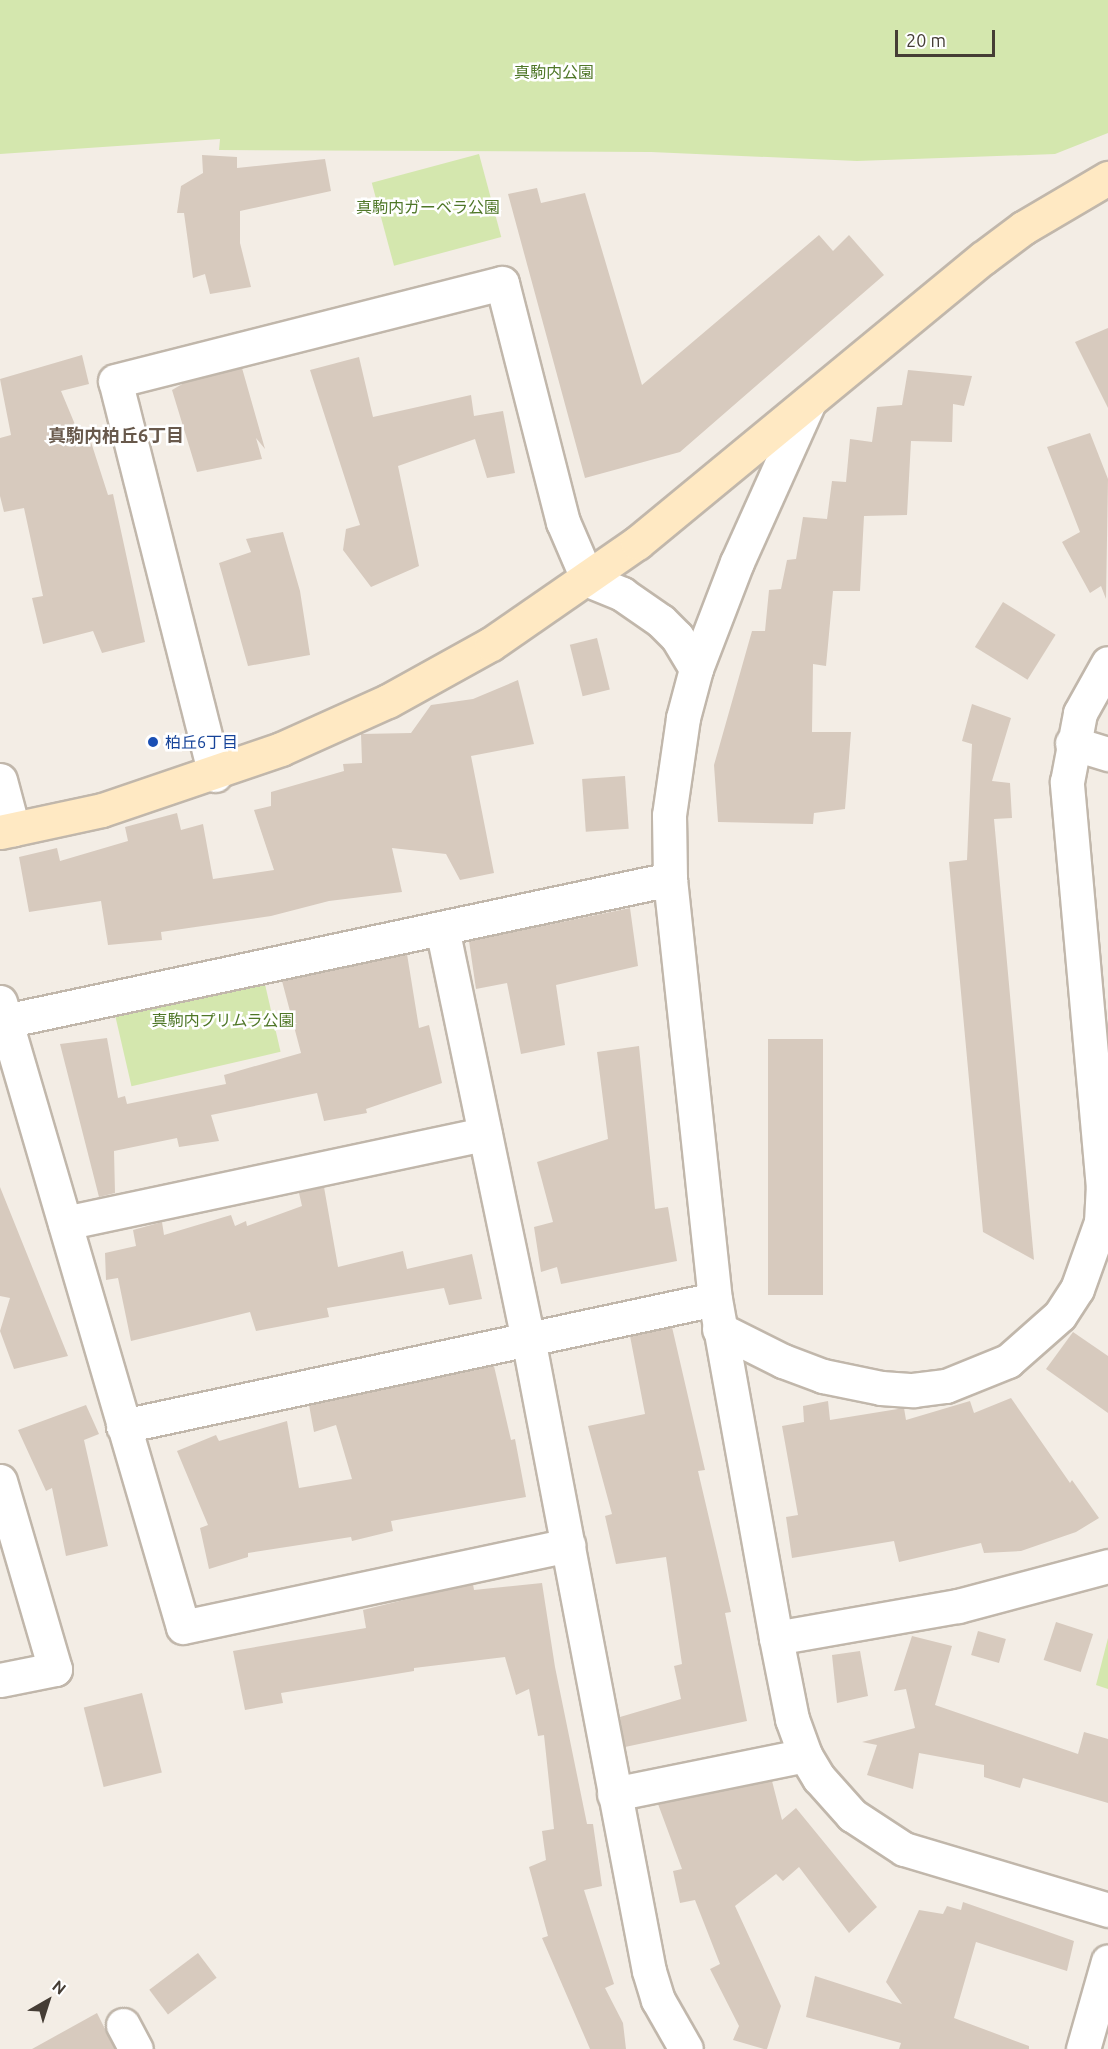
<!DOCTYPE html>
<html>
<head>
<meta charset="utf-8">
<style>
  body { margin:0 }
  #map { position:relative; width:1108px; height:2049px; overflow:hidden; background:#f3ede5; font-family:Ubuntu,"Noto Sans JP",sans-serif }
  div>[style] { position:absolute }
  [style*='--x'] { left:calc(var(--x)*1px); top:calc(var(--y)*1px); width:calc(var(--w)*1px); rotate:calc(var(--a)*1deg) }
  .green>* { inset:0; background:#d4e7ae; transform-origin:0 0 }
  .building>* { inset:0; background:#d7cabe; transform-origin:0 0 }
  .roads { filter:drop-shadow(2px 0 #c1b7ab) drop-shadow(-2px 0 #c1b7ab) drop-shadow(0 2px #c1b7ab) drop-shadow(0 -2px #c1b7ab) }
  .street>* { height:33px; margin:-16.5px; padding:0 16.5px; transform-origin:16.5px; border-radius:16.5px; background:#fff }
  .secondary>* { height:33px; margin:-16.5px; padding:0 16.5px; transform-origin:16.5px; border-radius:16.5px; background:#ffe9c3 }
  .dots>* { width:16px; height:16px; translate:-50% -50%; box-sizing:border-box; border:3px solid #fff; border-radius:50% }
  span { translate:-50% -50%; white-space:nowrap; text-align:center; line-height:1.15; -webkit-text-stroke:5px #fff; paint-order:stroke }
  .park-label { font-size:16px; color:#4f7728 }
  .transit-label { font-size:16px; color:#164399 }
  .left { translate:0 -50%; text-align:left }
  .neighbourhood-label { font-size:18px; color:#68594c; font-weight:700 }
  .north { position:absolute; left:18px; top:1971px; width:60px; height:60px; -webkit-text-stroke:4px #fff; paint-order:stroke; rotate:39deg; font-size:16px; font-weight:700; line-height:24px; text-align:center; color:#453d35 }
  .north::after { content:''; display:block; margin:auto; width:21px; height:27px; background:#453d35; clip-path:polygon(50% 0,100% 100%,50% 72%,0 100%) }
  .scale { position:absolute; left:895px; top:30px; width:100px; height:27px; box-sizing:border-box; border:3px solid #453d35; border-top:0; padding-left:8px; font-size:18px; line-height:21px; white-space:nowrap; color:#453d35; -webkit-text-stroke:4px #fff; paint-order:stroke }
</style>
</head>
<body>
<div id="map">
  <div class="green">
    <div style="clip-path:polygon(0 0,1108px 0,1108px 133px,1055px 154px,857px 161px,651px 152px,219px 150px,220px 139px,0 154px)"></div>
    <div style="left:479px;top:154px;width:86px;height:111px;rotate:75deg"></div>
    <div style="left:261px;top:967px;width:87px;height:153px;rotate:77deg"></div>
    <div style="clip-path:polygon(1108px 1638px,1108px 1689px,1096px 1685px)"></div>
  </div>
  <div class="building">
    <div style="clip-path:polygon(202px 155px,237px 157px,237px 168px,325px 159px,331px 191px,240px 211px,240px 243px,251px 287px,210px 294px,205px 274px,193px 278px,184px 213px,177px 213px,181px 186px,203px 173px)"></div>
    <div style="clip-path:polygon(537px 188px,541px 203px,585px 193px,642px 385px,819px 235px,833px 251px,849px 235px,884px 275px,680px 452px,585px 478px,508px 194px)"></div>
    <div style="clip-path:polygon(1108px 328px,1108px 408px,1075px 342px)"></div>
    <div style="clip-path:polygon(82px 355px,89px 384px,61px 391px,84px 446px,91px 442px,108px 495px,113px 494px,145px 642px,102px 653px,93px 631px,43px 644px,32px 598px,43px 596px,24px 508px,4px 512px,0 496px,0 438px,11px 435px,0 379px)"></div>
    <div style="clip-path:polygon(359px 357px,373px 417px,471px 395px,474px 416px,503px 411px,515px 473px,487px 478px,475px 439px,398px 466px,419px 566px,371px 587px,343px 550px,346px 529px,360px 525px,310px 370px)"></div>
    <div style="clip-path:polygon(242px 368px,265px 449px,256px 438px,262px 459px,197px 472px,172px 390px,184px 383px)"></div>
    <div style="clip-path:polygon(908px 370px,972px 376px,964px 406px,953px 404px,952px 442px,911px 441px,907px 515px,864px 516px,860px 591px,833px 591px,826px 666px,813px 664px,812px 732px,851px 732px,845px 809px,814px 813px,813px 824px,718px 822px,714px 765px,752px 631px,765px 631px,769px 590px,781px 589px,787px 560px,796px 559px,803px 517px,827px 519px,832px 481px,846px 482px,850px 439px,872px 442px,877px 407px,902px 405px)"></div>
    <div style="clip-path:polygon(1090px 433px,1108px 479px,1106px 599px,1101px 586px,1090px 593px,1062px 542px,1080px 532px,1047px 447px)"></div>
    <div style="clip-path:polygon(283px 532px,300px 591px,310px 655px,248px 666px,219px 563px,251px 552px,246px 539px)"></div>
    <div style="left:1003px;top:602px;width:62px;height:53px;rotate:32deg"></div>
    <div style="left:597px;top:638px;width:53px;height:28px;rotate:76deg"></div>
    <div style="clip-path:polygon(518px 680px,534px 744px,471px 756px,494px 873px,460px 880px,446px 854px,392px 848px,402px 892px,329px 901px,271px 916px,161px 932px,162px 940px,108px 945px,101px 901px,29px 912px,19px 857px,57px 848px,60px 861px,128px 841px,125px 827px,177px 813px,181px 830px,203px 824px,213px 879px,274px 870px,254px 810px,271px 806px,271px 792px,344px 771px,343px 764px,362px 763px,361px 734px,411px 733px,431px 705px,473px 699px)"></div>
    <div style="clip-path:polygon(972px 704px,1011px 718px,992px 781px,1010px 783px,1012px 818px,994px 819px,1034px 1260px,983px 1232px,949px 862px,967px 860px,972px 744px,962px 741px)"></div>
    <div style="left:625px;top:776px;width:53px;height:43px;rotate:86deg"></div>
    <div style="clip-path:polygon(630px 908px,638px 966px,556px 985px,565px 1045px,521px 1054px,507px 983px,476px 989px,469px 941px)"></div>
    <div style="clip-path:polygon(407px 954px,419px 1028px,429px 1025px,442px 1083px,366px 1109px,367px 1113px,324px 1121px,317px 1093px,211px 1115px,219px 1141px,179px 1147px,177px 1138px,114px 1151px,115px 1193px,99px 1197px,60px 1044px,107px 1038px,118px 1098px,125px 1096px,127px 1104px,226px 1084px,224px 1075px,301px 1053px,282px 981px)"></div>
    <div style="left:768px;top:1039px;width:55px;height:256px"></div>
    <div style="clip-path:polygon(639px 1046px,655px 1209px,668px 1207px,677px 1261px,561px 1284px,557px 1267px,541px 1272px,534px 1227px,553px 1222px,537px 1162px,608px 1139px,597px 1052px)"></div>
    <div style="clip-path:polygon(0 1187px,68px 1356px,14px 1369px,0 1331px,10px 1298px,0 1296px)"></div>
    <div style="clip-path:polygon(324px 1187px,338px 1267px,403px 1251px,407px 1269px,472px 1254px,482px 1299px,449px 1305px,444px 1288px,327px 1308px,329px 1317px,256px 1331px,250px 1312px,131px 1341px,118px 1278px,106px 1280px,105px 1253px,136px 1246px,133px 1230px,162px 1222px,164px 1235px,231px 1215px,235px 1226px,246px 1221px,247px 1226px,302px 1206px,299px 1193px)"></div>
    <div style="clip-path:polygon(672px 1327px,705px 1470px,698px 1471px,731px 1612px,725px 1613px,747px 1721px,625px 1747px,620px 1717px,681px 1699px,674px 1666px,682px 1664px,666px 1557px,616px 1564px,605px 1516px,612px 1514px,588px 1426px,645px 1414px,630px 1336px)"></div>
    <div style="clip-path:polygon(1073px 1332px,1108px 1356px,1108px 1413px,1046px 1369px)"></div>
    <div style="clip-path:polygon(494px 1366px,511px 1440px,515px 1439px,526px 1497px,391px 1521px,393px 1531px,352px 1541px,351px 1537px,248px 1553px,248px 1557px,209px 1569px,200px 1528px,208px 1525px,177px 1451px,216px 1435px,219px 1441px,287px 1421px,299px 1488px,352px 1479px,336px 1425px,314px 1432px,309px 1405px)"></div>
    <div style="clip-path:polygon(1011px 1398px,1070px 1483px,1072px 1480px,1099px 1518px,1076px 1532px,1021px 1551px,984px 1553px,981px 1543px,899px 1562px,894px 1541px,792px 1558px,786px 1517px,798px 1515px,782px 1426px,804px 1422px,803px 1406px,828px 1401px,830px 1420px,904px 1408px,906px 1420px,970px 1401px,974px 1413px)"></div>
    <div style="clip-path:polygon(86px 1405px,99px 1434px,84px 1440px,108px 1546px,66px 1556px,52px 1488px,46px 1491px,18px 1430px)"></div>
    <div style="clip-path:polygon(542px 1583px,555px 1667px,587px 1824px,593px 1824px,602px 1886px,584px 1890px,614px 1984px,605px 1988px,623px 2023px,626px 2049px,590px 2049px,542px 1938px,548px 1936px,529px 1867px,546px 1860px,542px 1831px,554px 1829px,544px 1735px,538px 1736px,529px 1689px,516px 1695px,505px 1657px,414px 1668px,414px 1671px,281px 1693px,283px 1703px,245px 1710px,233px 1651px,366px 1628px,363px 1610px,440px 1591px,473px 1584px,474px 1590px)"></div>
    <div style="left:1056px;top:1622px;width:39px;height:40px;rotate:18deg"></div>
    <div style="left:978px;top:1631px;width:29px;height:25px;rotate:16deg"></div>
    <div style="clip-path:polygon(912px 1636px,952px 1646px,935px 1705px,1078px 1754px,1084px 1732px,1108px 1739px,1108px 1803px,1023px 1778px,1020px 1788px,984px 1777px,984px 1765px,919px 1753px,913px 1789px,867px 1775px,877px 1745px,862px 1742px,915px 1728px,906px 1689px,894px 1691px)"></div>
    <div style="clip-path:polygon(860px 1651px,868px 1696px,837px 1703px,832px 1655px)"></div>
    <div style="left:142px;top:1693px;width:82px;height:60px;rotate:76deg"></div>
    <div style="clip-path:polygon(772px 1781px,782px 1820px,796px 1808px,877px 1907px,849px 1933px,799px 1867px,783px 1881px,776px 1874px,735px 1906px,781px 2006px,767px 2049px,764px 2049px,733px 2040px,739px 2026px,710px 1969px,720px 1964px,695px 1900px,680px 1903px,673px 1871px,682px 1869px,658px 1804px)"></div>
    <div style="clip-path:polygon(963px 1902px,1074px 1941px,1067px 1971px,976px 1942px,954px 2018px,1029px 2046px,1029px 2049px,899px 2049px,901px 2043px,806px 2017px,815px 1976px,902px 2004px,886px 1982px,919px 1910px,943px 1914px,947px 1906px,961px 1910px)"></div>
    <div style="left:198px;top:1953px;width:31px;height:61px;rotate:53deg"></div>
    <div style="clip-path:polygon(97px 2013px,115px 2049px,32px 2049px)"></div>
  </div>
  <div class="roads">
    <div class="street">
      <div style="--x:809;--y:402;--w:175;--a:114.2"></div>
      <div style="--x:737;--y:562;--w:115;--a:111"></div>
      <div style="--x:696;--y:669;--w:51;--a:104.9"></div>
      <div style="--x:683;--y:718;--w:98;--a:98.2"></div>
      <div style="--x:669;--y:815;--w:64;--a:89.1"></div>
      <div style="--x:670;--y:879;--w:422;--a:83.9"></div>
      <div style="--x:715;--y:1299;--w:344;--a:79.8"></div>
      <div style="--x:776;--y:1638;--w:83;--a:78.8"></div>
      <div style="--x:792;--y:1719;--w:38;--a:70"></div>
      <div style="--x:805;--y:1755;--w:27;--a:59"></div>
      <div style="--x:819;--y:1778;--w:50;--a:48.3"></div>
      <div style="--x:852;--y:1815;--w:62;--a:33.2"></div>
      <div style="--x:904;--y:1849;--w:213;--a:16.6"></div>
      <div style="--x:1072;--y:743;--w:38;--a:17"></div>
      <div style="--x:215;--y:775;--w:406;--a:-104.2"></div>
      <div style="--x:115;--y:381;--w:399;--a:-14.2"></div>
      <div style="--x:502;--y:283;--w:247;--a:75.7"></div>
      <div style="--x:563;--y:522;--w:63;--a:66.7"></div>
      <div style="--x:588;--y:580;--w:37;--a:22"></div>
      <div style="--x:622;--y:594;--w:47;--a:34.7"></div>
      <div style="--x:661;--y:621;--w:23;--a:45"></div>
      <div style="--x:677;--y:637;--w:37;--a:59"></div>
      <div style="--x:0;--y:780;--w:51;--a:75.1"></div>
      <div style="--x:442;--y:928;--w:419;--a:78.2"></div>
      <div style="--x:528;--y:1338;--w:644;--a:79.18"></div>
      <div style="--x:649;--y:1971;--w:30;--a:73"></div>
      <div style="--x:658;--y:2000;--w:56;--a:60.3"></div>
      <div style="--x:0;--y:1002;--w:651;--a:73.68"></div>
      <div style="--x:183;--y:1627;--w:394;--a:-12"></div>
      <div style="--x:5;--y:1021;--w:680;--a:-12.05"></div>
      <div style="--x:65;--y:1223;--w:429;--a:-12"></div>
      <div style="--x:719;--y:1329;--w:72;--a:26.6"></div>
      <div style="--x:783;--y:1361;--w:43;--a:20.6"></div>
      <div style="--x:823;--y:1376;--w:59;--a:11.7"></div>
      <div style="--x:881;--y:1388;--w:32;--a:4"></div>
      <div style="--x:913;--y:1390;--w:33;--a:-7"></div>
      <div style="--x:946;--y:1386;--w:67;--a:-22"></div>
      <div style="--x:1008;--y:1361;--w:69;--a:-41.5"></div>
      <div style="--x:1060;--y:1315;--w:31;--a:-57"></div>
      <div style="--x:1077;--y:1289;--w:71;--a:-70.3"></div>
      <div style="--x:1101;--y:1222;--w:34;--a:-87"></div>
      <div style="--x:1103;--y:1188;--w:408;--a:-95.1"></div>
      <div style="--x:1067;--y:782;--w:70;--a:-79.3"></div>
      <div style="--x:1080;--y:713;--w:57;--a:-60.8"></div>
      <div style="--x:123;--y:1426;--w:605;--a:-12.11"></div>
      <div style="--x:0;--y:1481;--w:196;--a:73.7"></div>
      <div style="--x:55;--y:1669;--w:56;--a:168.7"></div>
      <div style="--x:776;--y:1638;--w:185;--a:-10"></div>
      <div style="--x:958;--y:1606;--w:155;--a:-14.9"></div>
      <div style="--x:614;--y:1794;--w:195;--a:-11.5"></div>
      <div style="--x:123;--y:2025;--w:27;--a:62"></div>
      <div style="--x:1083;--y:2049;--w:91;--a:-74.1"></div>
    </div>
    <div class="secondary">
      <div style="--x:0;--y:832;--w:104;--a:-12.2"></div>
      <div style="--x:102;--y:810;--w:189;--a:-18.8"></div>
      <div style="--x:281;--y:749;--w:117;--a:-24.2"></div>
      <div style="--x:388;--y:701;--w:118;--a:-29"></div>
      <div style="--x:491;--y:644;--w:178;--a:-34.7"></div>
      <div style="--x:637;--y:543;--w:448;--a:-39.5"></div>
      <div style="--x:983;--y:258;--w:50;--a:-36.9"></div>
      <div style="--x:1023;--y:228;--w:99;--a:-30.5"></div>
    </div>
  </div>
  <div class="dots">
    <div style="left:153px;top:742px;background:#1a4fb4"></div>
  </div>
  <div class="park-label">
    <span style="left:554px;top:72px">真駒内公園</span>
    <span style="left:428px;top:207px">真駒内ガーベラ公園</span>
    <span style="left:223px;top:1020px">真駒内プリムラ公園</span>
  </div>
  <div class="transit-label">
    <span class="left" style="left:165px;top:742px">柏丘6丁目</span>
  </div>
  <div class="neighbourhood-label">
    <span style="left:116px;top:435px">真駒内柏丘6丁目</span>
  </div>
  <div class="north">N</div>
  <div class="scale">20 m</div>
</div>
</body>
</html>
